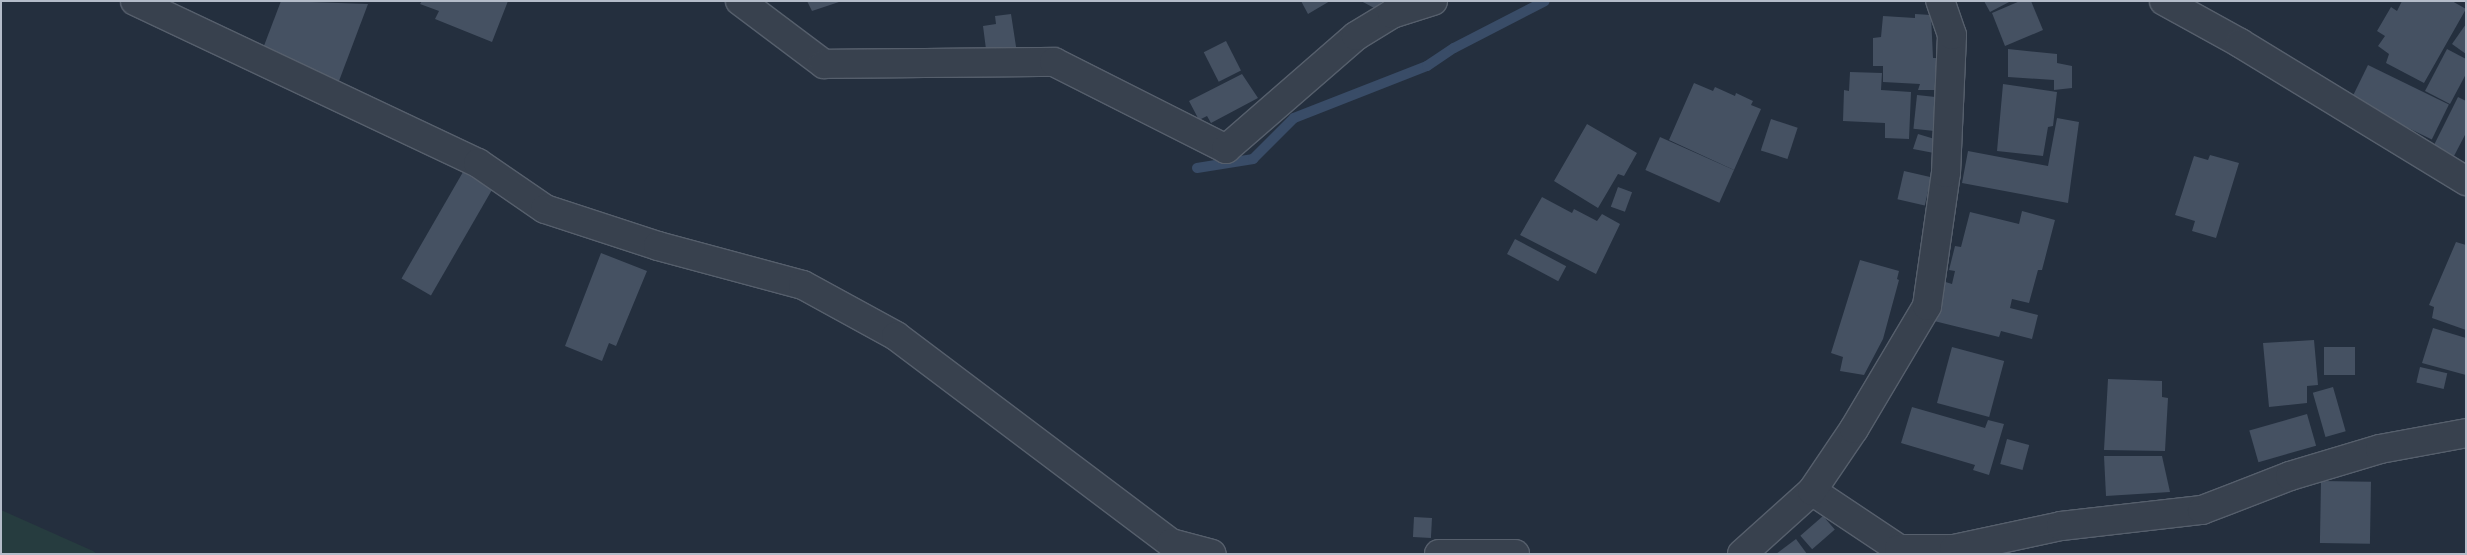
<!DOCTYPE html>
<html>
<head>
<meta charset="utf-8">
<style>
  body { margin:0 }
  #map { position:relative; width:2467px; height:555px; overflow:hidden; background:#242f3e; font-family:"DM Sans",sans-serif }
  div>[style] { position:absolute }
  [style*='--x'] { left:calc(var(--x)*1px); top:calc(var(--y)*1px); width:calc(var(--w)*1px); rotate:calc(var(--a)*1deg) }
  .green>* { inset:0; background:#263c3f }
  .stream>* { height:10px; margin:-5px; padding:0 5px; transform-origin:5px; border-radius:5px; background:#394c67 }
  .building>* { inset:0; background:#455162; transform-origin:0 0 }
  .roads { filter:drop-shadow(1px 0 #565f6c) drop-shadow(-1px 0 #565f6c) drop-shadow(0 1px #565f6c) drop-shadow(0 -1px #565f6c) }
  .minor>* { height:28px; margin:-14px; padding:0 14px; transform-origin:14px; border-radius:14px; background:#38414e }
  span { translate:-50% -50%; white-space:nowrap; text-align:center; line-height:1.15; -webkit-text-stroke:4px #1d2633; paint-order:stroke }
  .frame { position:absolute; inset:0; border:2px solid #b4bcc9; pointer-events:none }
</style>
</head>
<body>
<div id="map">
  <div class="green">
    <div style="clip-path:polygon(1px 510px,93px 551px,97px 554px,1px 554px)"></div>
  </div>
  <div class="stream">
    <div style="--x:1197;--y:168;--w:57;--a:-9.1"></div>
    <div style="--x:1253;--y:159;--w:58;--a:-45"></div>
    <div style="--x:1294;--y:118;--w:143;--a:-21.4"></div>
    <div style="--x:1427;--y:66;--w:32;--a:-34"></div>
    <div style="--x:1454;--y:48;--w:102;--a:-27.3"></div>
  </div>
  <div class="building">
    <div style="clip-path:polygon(281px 1px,368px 4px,339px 81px,262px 51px)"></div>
    <div style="clip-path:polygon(422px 1px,508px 1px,492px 42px,435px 19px,439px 11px,420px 4px)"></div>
    <div style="clip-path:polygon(807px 1px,839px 1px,839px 2px,812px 11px)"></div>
    <div style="clip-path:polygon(1301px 1px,1330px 1px,1308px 14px)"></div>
    <div style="clip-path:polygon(1361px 1px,1382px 1px,1378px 10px)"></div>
    <div style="clip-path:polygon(1984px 1px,2011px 1px,1990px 12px)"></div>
    <div style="clip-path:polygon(2020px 1px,2031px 1px,2043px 30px,2005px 46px,1992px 13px)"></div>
    <div style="clip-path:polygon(2402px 1px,2452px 1px,2466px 9px,2424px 83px,2386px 63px,2389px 54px,2378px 46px,2385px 36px,2377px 31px,2391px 7px,2397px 11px)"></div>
    <div style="clip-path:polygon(1011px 14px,1017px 53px,987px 57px,983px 26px,996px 24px,995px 16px)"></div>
    <div style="clip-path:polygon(1915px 14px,1931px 15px,1933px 58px,1942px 58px,1938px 90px,1918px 90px,1920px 84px,1883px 82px,1883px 66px,1873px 66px,1873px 38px,1881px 37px,1883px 16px,1915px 18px)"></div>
    <div style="clip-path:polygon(2466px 24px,2466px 54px,2452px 44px)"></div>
    <div style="left:1226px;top:41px;width:33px;height:25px;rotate:63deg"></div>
    <div style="clip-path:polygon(2008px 49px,2057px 54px,2057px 63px,2072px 66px,2072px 88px,2054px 90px,2054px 80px,2008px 77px)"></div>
    <div style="clip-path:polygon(2447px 49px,2466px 59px,2466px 74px,2450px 104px,2425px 91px)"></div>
    <div style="left:2368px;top:65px;width:90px;height:39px;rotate:26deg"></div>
    <div style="clip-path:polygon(1850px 72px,1882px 73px,1881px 90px,1911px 92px,1909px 139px,1885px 138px,1885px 123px,1843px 121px,1844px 90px,1849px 91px)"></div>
    <div style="clip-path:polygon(1242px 74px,1258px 98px,1211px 123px,1207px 116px,1199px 120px,1189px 101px)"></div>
    <div style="clip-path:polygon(1694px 83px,1713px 91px,1715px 87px,1735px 96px,1736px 93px,1753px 101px,1751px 105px,1761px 109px,1734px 170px,1669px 140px)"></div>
    <div style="clip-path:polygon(2003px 84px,2057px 92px,2053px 126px,2048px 127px,2043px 156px,1997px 151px)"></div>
    <div style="left:1917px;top:95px;width:28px;height:34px;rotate:6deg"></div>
    <div style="clip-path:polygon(2458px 97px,2466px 101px,2466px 133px,2454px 156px,2434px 145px)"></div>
    <div style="clip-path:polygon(2057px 118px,2079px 122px,2068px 203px,1962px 183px,1968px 151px,2048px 166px)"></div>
    <div style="left:1771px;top:119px;width:28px;height:33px;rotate:18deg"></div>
    <div style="clip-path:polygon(1587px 124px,1637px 153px,1624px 176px,1618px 174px,1598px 208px,1554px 181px)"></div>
    <div style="clip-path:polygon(1918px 134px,1938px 140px,1934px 153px,1913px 149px)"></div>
    <div style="left:1660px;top:137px;width:81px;height:36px;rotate:24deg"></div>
    <div style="clip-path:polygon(2210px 155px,2239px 163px,2216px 238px,2192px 231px,2195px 221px,2175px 215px,2194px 156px,2208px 160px)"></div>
    <div style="left:1904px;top:171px;width:28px;height:29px;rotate:13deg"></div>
    <div style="left:463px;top:172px;width:34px;height:123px;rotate:30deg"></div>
    <div style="left:1618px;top:187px;width:15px;height:21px;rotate:20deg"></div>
    <div style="clip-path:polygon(1542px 197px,1572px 213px,1574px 209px,1597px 221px,1602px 214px,1620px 224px,1596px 274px,1520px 235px)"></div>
    <div style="clip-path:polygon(2022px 211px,2055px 220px,2042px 270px,2038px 270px,2029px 303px,2012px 299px,2010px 308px,2038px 315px,2032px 339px,2001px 331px,1999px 337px,1930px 320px,1939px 280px,1952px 284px,1955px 271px,1949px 270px,1955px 246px,1961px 247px,1970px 212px,2019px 224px)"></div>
    <div style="left:1515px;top:239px;width:58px;height:17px;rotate:28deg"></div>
    <div style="clip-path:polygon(2456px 242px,2466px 245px,2466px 330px,2432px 318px,2434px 307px,2429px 305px)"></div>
    <div style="clip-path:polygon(601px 253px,647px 271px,616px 346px,609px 343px,602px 361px,565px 346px)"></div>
    <div style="clip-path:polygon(1860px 260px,1899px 271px,1897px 279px,1899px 280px,1883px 339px,1864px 375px,1840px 371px,1843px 357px,1831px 353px)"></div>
    <div style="clip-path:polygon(2433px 328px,2466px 338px,2466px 375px,2422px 363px)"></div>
    <div style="clip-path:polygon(2314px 340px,2318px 385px,2307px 386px,2307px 403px,2269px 407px,2263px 343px)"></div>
    <div style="left:1952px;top:347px;width:54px;height:58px;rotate:15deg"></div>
    <div style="left:2355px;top:347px;width:28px;height:31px;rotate:90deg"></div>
    <div style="left:2420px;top:367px;width:28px;height:16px;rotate:13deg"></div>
    <div style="clip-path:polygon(2108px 379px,2162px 381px,2162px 397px,2168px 398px,2165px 451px,2104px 450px)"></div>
    <div style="left:2333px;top:387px;width:46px;height:21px;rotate:74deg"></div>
    <div style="clip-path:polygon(1912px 407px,1985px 428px,1988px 420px,2004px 424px,1989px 475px,1973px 470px,1975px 465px,1901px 443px)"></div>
    <div style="left:2307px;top:414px;width:33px;height:60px;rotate:74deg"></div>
    <div style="left:2007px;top:439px;width:23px;height:26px;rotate:15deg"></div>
    <div style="clip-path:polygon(2104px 456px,2162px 456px,2170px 492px,2106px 496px)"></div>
    <div style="left:2321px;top:481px;width:50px;height:62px;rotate:1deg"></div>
    <div style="left:1823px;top:516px;width:18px;height:30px;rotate:49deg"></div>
    <div style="left:1414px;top:517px;width:18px;height:20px;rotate:3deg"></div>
    <div style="clip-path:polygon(1796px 539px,1807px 554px,1776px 554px)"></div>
  </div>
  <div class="roads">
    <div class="minor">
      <div style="--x:135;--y:1;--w:379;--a:25.3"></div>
      <div style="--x:478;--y:163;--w:81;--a:34.5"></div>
      <div style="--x:545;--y:209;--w:119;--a:18.1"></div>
      <div style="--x:658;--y:246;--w:150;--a:15.1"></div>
      <div style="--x:803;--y:285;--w:106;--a:28.7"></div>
      <div style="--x:896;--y:336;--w:344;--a:37"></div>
      <div style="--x:1171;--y:543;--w:42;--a:15"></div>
      <div style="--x:740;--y:1;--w:105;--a:36.9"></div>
      <div style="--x:824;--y:64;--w:230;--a:-0.5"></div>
      <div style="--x:1054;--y:62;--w:193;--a:26.8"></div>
      <div style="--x:1226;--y:149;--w:172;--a:-41"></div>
      <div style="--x:1356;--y:36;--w:42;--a:-31.4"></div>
      <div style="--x:1392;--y:14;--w:43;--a:-17.6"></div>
      <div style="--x:2164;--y:1;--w:87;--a:28.9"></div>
      <div style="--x:2240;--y:43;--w:265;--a:31.4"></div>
      <div style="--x:1812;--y:491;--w:105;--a:33.7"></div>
      <div style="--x:1899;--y:549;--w:55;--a:0"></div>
      <div style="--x:1954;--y:549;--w:109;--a:-12.1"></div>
      <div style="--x:2061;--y:526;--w:142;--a:-6.5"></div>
      <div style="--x:2202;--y:510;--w:94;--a:-21.1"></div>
      <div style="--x:2290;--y:476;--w:94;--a:-16.7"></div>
      <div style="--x:2380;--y:449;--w:87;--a:-10.5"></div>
      <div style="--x:1439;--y:554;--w:76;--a:0"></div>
      <div style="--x:1742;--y:554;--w:94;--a:-42"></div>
      <div style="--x:1812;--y:491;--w:75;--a:-55.9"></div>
      <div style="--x:1854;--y:429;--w:143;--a:-59.3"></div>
      <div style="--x:1927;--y:306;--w:134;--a:-81.9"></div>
      <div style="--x:1946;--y:173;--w:138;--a:-87.5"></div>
      <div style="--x:1952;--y:35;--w:36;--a:-109"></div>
    </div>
  </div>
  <div class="frame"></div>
</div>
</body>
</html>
